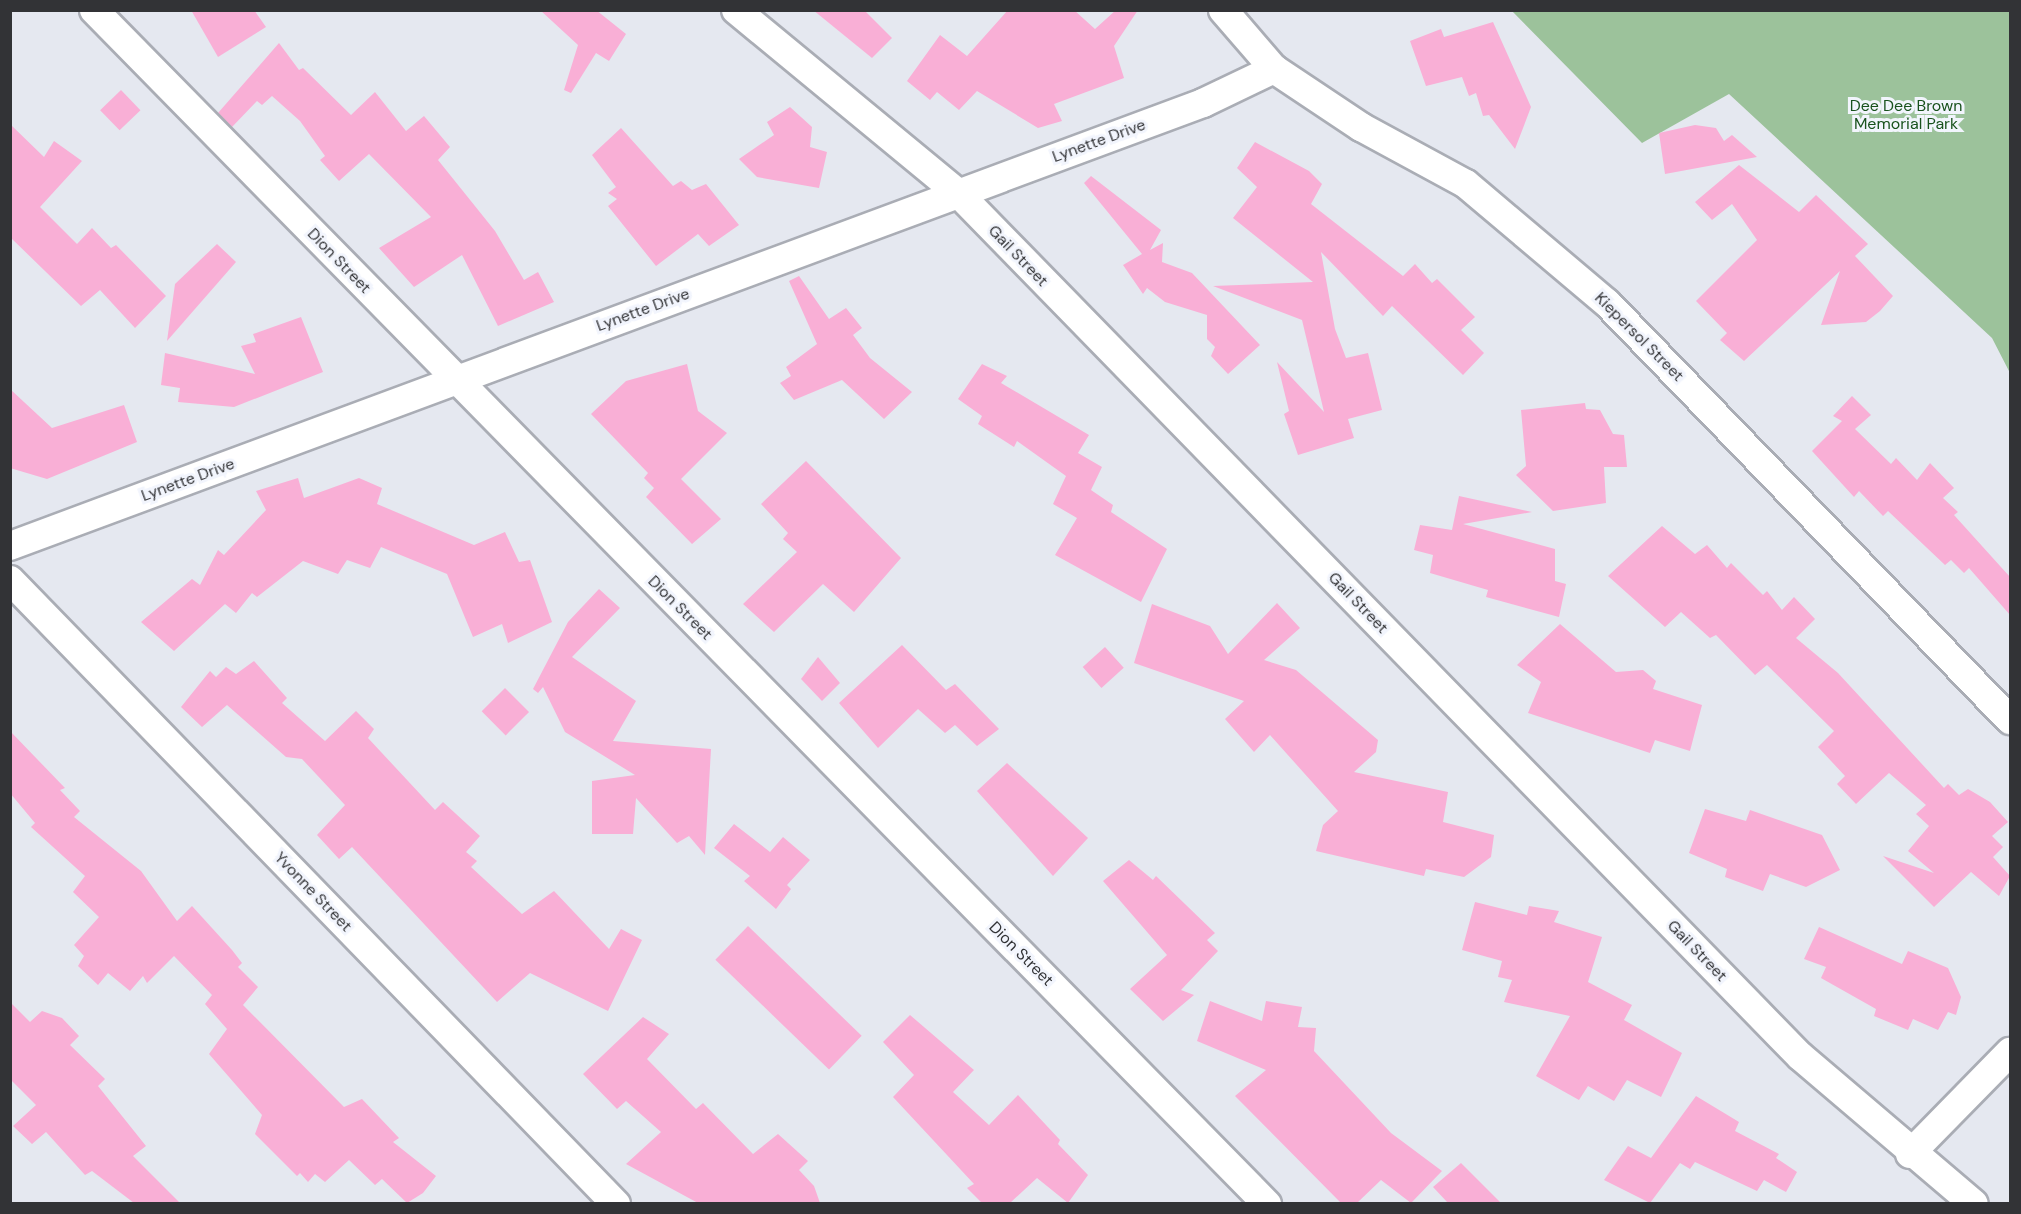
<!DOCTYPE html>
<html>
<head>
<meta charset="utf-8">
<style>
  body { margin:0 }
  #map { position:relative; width:2021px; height:1214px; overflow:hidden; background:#e5e8f0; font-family:"DM Sans",sans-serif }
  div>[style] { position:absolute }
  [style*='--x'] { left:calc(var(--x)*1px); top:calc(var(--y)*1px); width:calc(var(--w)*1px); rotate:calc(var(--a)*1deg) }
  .green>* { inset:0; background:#9cc29b }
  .building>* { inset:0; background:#f9afd6; transform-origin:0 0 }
  .roads { filter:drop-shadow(2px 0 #aaadb5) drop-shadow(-2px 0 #aaadb5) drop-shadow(0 2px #aaadb5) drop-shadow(0 -2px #aaadb5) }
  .street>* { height:28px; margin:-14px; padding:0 14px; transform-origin:14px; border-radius:14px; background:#fff }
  span { translate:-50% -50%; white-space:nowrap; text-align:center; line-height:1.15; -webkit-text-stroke:6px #f2f5fd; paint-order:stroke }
  .park-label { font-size:16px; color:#18521d }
  .street-label { font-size:16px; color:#323336 }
  .frame { position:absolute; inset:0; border:12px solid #323336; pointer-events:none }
</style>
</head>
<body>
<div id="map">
  <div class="green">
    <div style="clip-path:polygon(1512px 11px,2010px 11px,2010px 373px,1992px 338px,1729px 94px,1642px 143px)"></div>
  </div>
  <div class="building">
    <div style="clip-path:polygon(191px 10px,254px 10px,266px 27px,218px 57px)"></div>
    <div style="clip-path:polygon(540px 10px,596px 10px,626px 34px,609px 61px,596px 53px,571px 93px,564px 90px,578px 45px)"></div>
    <div style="clip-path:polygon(813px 10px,864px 10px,892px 38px,872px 58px)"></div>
    <div style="clip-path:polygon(1008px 10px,1074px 10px,1095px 29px,1116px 10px,1138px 10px,1114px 46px,1124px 78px,1054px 104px,1062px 121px,1038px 128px,977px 91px,959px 110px,937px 92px,930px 100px,907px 81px,940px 35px,967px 56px)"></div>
    <div style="clip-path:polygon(1493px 22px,1531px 107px,1515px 149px,1489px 115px,1483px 116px,1476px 93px,1469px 96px,1462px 77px,1426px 86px,1410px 41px,1441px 29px,1444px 37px)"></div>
    <div style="clip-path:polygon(279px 43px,299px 70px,303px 68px,351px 115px,375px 92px,406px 131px,424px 116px,450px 147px,438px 160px,495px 231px,524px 280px,538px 272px,554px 302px,498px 326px,462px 255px,414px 287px,379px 248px,431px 217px,369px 154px,339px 181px,320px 160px,325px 156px,300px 121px,272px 96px,262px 105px,257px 101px,232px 127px,218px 113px)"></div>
    <div style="left:121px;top:90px;width:28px;height:29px;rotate:46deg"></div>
    <div style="clip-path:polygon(790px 107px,812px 127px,810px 147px,827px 152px,819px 188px,757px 177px,739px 159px,774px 135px,767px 122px)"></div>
    <div style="clip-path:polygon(10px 124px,44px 157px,54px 141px,82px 161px,40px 207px,77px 244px,92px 228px,111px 248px,116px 245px,166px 296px,135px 328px,100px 290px,81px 306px,10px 237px)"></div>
    <div style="clip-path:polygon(1695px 125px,1716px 128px,1724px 141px,1732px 135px,1757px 157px,1665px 174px,1659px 133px)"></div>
    <div style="clip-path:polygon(621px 128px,673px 186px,681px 181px,692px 190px,706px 184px,739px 225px,709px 246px,698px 234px,656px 266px,608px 206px,617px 199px,608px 193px,616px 187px,592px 155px)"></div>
    <div style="clip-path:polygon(1255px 142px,1309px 171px,1322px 184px,1311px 204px,1403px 276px,1415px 264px,1432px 283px,1437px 279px,1475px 317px,1461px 330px,1484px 353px,1463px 375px,1392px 306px,1383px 316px,1321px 252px,1335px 329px,1346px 358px,1368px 353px,1382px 410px,1348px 419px,1354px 438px,1298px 455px,1284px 414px,1289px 411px,1277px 362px,1324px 412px,1302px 320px,1213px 286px,1313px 282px,1233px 218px,1257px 187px,1237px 168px)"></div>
    <div style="clip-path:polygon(1739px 165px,1799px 212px,1816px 195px,1868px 244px,1855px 256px,1893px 296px,1880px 311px,1866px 322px,1821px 325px,1840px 271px,1744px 361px,1720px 340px,1727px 333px,1696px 301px,1757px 240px,1732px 204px,1712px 220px,1695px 202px)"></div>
    <div style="clip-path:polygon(1091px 176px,1161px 230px,1150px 250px,1163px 243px,1162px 262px,1192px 273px,1260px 345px,1228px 374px,1211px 356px,1215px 347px,1207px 339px,1207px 315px,1165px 302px,1147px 288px,1143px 294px,1123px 265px,1142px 254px,1084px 183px)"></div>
    <div style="clip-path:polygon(217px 244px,236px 262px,167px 341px,175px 284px)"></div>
    <div style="clip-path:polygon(799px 276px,829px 319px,846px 308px,862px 328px,853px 335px,870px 358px,912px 392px,884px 419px,842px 380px,794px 400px,780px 383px,791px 376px,786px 367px,817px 344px,789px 281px)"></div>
    <div style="clip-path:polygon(301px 317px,323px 372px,234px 407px,178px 402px,180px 388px,161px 385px,165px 353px,255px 374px,241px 346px,256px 342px,253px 334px)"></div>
    <div style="clip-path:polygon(687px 364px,698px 411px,727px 433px,681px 479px,721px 519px,692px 544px,646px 497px,654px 488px,644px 478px,648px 473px,591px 414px,626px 381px)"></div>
    <div style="clip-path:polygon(982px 364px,1007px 376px,1001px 383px,1089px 435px,1078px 453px,1102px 467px,1091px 490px,1113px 505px,1111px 512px,1167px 549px,1141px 602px,1055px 555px,1077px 518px,1053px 504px,1066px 476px,1017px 441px,1014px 447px,978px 424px,982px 416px,958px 399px)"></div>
    <div style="clip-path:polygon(10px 389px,52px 428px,124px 405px,137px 442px,47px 479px,10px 468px)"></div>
    <div style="clip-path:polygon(1852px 396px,1871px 415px,1855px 429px,1891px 464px,1896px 458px,1917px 480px,1930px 463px,1954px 488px,1943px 498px,1958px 512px,1954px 515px,2010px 577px,2010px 615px,1969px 568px,1964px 573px,1951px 560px,1945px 565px,1888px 511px,1883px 516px,1859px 491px,1854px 497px,1812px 451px,1842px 421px,1833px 416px)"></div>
    <div style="clip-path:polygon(1585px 403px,1586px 409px,1600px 410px,1613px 434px,1624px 435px,1627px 467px,1604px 467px,1606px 503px,1553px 511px,1516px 475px,1526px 466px,1521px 410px)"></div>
    <div style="clip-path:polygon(806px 461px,901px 558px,854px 612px,823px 584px,774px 632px,743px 604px,797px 552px,783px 539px,788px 533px,761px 504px)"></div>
    <div style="clip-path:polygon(298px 478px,304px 498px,359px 478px,382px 488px,377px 504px,474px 545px,505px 532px,519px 562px,530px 560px,552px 622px,508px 643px,502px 624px,473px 637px,447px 574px,381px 547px,370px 568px,347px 560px,338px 574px,303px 561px,257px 597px,252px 593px,236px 613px,225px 604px,174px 651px,141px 622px,192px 579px,200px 585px,218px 550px,224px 555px,266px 510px,256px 491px)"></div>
    <div style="clip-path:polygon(1459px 496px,1532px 512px,1463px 524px,1555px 549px,1555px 581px,1566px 584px,1559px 617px,1486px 597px,1488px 590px,1430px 573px,1433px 555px,1414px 550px,1420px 525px,1452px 530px)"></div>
    <div style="clip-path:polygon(1662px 526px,1695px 554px,1707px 545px,1727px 568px,1731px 563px,1763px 595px,1767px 591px,1782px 610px,1794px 597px,1815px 619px,1796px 638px,1838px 673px,1944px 788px,1948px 784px,1959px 795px,1968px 789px,1990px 802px,2008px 822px,1992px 836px,2003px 847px,1993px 857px,2010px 876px,1999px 896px,1971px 872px,1934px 907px,1883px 856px,1934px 873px,1908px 851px,1929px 826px,1916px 814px,1926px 805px,1889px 773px,1856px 804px,1837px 784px,1845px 776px,1818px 747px,1834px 731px,1767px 665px,1755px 675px,1716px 635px,1710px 638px,1681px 612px,1665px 627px,1608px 576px)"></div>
    <div style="clip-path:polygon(599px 589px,620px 608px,572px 657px,636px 701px,613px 741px,711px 749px,705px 855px,689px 836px,677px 843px,636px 798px,633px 834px,592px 834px,592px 781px,635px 775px,565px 732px,543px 687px,538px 693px,533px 689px,568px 622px)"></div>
    <div style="clip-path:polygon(1277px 603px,1300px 628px,1264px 660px,1296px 670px,1378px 740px,1376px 752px,1354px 772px,1448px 792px,1443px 822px,1494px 835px,1491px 857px,1464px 877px,1426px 869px,1424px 876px,1316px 851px,1323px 825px,1338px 811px,1270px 735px,1254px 752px,1225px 719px,1244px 701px,1134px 663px,1152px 604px,1210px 626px,1228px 654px)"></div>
    <div style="clip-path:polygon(1560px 624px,1616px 672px,1643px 670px,1656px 681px,1653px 689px,1702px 705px,1690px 751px,1655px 740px,1650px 753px,1528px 713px,1541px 682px,1517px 665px)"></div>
    <div style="clip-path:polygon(902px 645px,946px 690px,955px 684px,999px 729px,977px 746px,955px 725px,945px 733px,918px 709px,878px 748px,839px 703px)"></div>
    <div style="left:1105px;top:647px;width:28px;height:30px;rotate:48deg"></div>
    <div style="clip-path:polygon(818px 657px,840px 683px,822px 701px,801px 679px)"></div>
    <div style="clip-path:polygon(254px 661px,287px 698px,282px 703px,325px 741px,356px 711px,374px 729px,368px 738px,435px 810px,443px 802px,480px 836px,466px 852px,477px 861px,471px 867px,522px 914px,554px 891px,609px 949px,621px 929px,642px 940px,608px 1011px,530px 973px,497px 1002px,352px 847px,339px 859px,317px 835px,345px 805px,302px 759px,286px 757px,227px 705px,202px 727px,181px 707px,210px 671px,216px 677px,226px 667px,236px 674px)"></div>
    <div style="left:505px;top:688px;width:34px;height:33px;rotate:45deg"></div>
    <div style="clip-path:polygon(10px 731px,65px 788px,60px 790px,80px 811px,74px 817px,141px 871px,177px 921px,192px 906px,232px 950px,242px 963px,238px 967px,258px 987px,243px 1005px,344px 1107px,362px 1099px,399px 1138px,393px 1142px,436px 1176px,423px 1193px,407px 1203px,382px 1179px,375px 1185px,349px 1160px,325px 1182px,315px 1174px,308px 1182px,300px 1173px,297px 1176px,255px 1134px,262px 1115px,209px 1054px,227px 1029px,205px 1004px,212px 995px,174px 956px,147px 983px,143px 976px,130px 991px,108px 973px,98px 985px,78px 966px,84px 956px,74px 945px,99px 917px,73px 892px,85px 876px,31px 827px,35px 823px,10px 793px)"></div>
    <div style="clip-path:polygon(1007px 763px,1088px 838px,1053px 876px,977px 791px)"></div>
    <div style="clip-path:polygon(1705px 809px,1746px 821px,1750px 810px,1822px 835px,1840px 870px,1806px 887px,1770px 874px,1763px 891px,1725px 877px,1727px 869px,1689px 853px)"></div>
    <div style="clip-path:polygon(734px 824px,770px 852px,783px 837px,810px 860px,787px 885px,791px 889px,776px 909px,744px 881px,750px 876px,714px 848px)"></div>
    <div style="clip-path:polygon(1129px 860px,1153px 880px,1156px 876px,1215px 933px,1207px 940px,1218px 951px,1181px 990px,1194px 995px,1163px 1021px,1130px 989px,1167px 955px,1103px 881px)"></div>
    <div style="clip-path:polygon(1475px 902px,1527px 915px,1529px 906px,1559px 911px,1554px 922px,1602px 937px,1588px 982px,1632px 1005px,1624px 1020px,1682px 1053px,1661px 1097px,1627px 1080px,1614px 1101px,1588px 1086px,1579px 1100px,1536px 1076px,1570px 1016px,1504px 1002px,1512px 980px,1498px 977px,1502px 961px,1462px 950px)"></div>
    <div style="left:748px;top:926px;width:158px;height:47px;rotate:44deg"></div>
    <div style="clip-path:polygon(1819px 927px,1902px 964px,1908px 951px,1948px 968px,1961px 997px,1956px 1015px,1948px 1012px,1938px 1030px,1913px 1019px,1908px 1030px,1874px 1016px,1876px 1009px,1821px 978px,1826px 967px,1804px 959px)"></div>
    <div style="clip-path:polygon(1210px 1001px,1262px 1021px,1266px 1001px,1302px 1007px,1298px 1027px,1316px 1028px,1314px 1051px,1391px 1133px,1442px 1171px,1411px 1203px,1381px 1180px,1357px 1203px,1341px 1203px,1235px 1096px,1266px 1070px,1197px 1041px)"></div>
    <div style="clip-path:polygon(10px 1002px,30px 1022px,42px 1011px,62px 1018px,79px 1036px,70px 1045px,105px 1079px,98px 1086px,146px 1146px,133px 1156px,180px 1203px,134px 1203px,92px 1171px,85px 1175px,46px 1132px,32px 1144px,13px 1126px,36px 1105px,10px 1079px)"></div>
    <div style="clip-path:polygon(910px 1015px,974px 1070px,953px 1092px,989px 1125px,1018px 1095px,1060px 1140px,1058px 1144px,1088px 1175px,1068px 1203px,1037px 1178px,1010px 1203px,982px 1203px,967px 1188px,974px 1184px,893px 1097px,914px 1075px,883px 1042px)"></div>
    <div style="clip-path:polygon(643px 1017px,669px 1034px,647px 1059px,696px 1109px,703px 1103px,753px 1154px,778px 1134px,808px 1161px,799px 1170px,814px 1186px,820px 1203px,698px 1203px,626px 1164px,661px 1132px,626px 1101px,617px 1109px,583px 1074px)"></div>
    <div style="clip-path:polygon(1696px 1096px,1739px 1122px,1735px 1131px,1779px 1154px,1776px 1158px,1797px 1172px,1786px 1192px,1764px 1180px,1757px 1191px,1695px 1162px,1690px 1169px,1680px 1163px,1650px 1203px,1604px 1180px,1628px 1146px,1651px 1158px)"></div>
    <div style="clip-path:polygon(1461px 1163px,1501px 1203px,1448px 1203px,1433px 1187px)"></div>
  </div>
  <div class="roads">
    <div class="street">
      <div style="--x:94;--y:10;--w:1674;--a:45.51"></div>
      <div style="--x:736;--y:10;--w:288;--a:39.5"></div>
      <div style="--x:958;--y:193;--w:1206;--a:45.71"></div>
      <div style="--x:1800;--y:1056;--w:228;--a:40.4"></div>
      <div style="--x:1223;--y:10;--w:78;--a:49.2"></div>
      <div style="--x:1274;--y:69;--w:105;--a:33.7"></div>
      <div style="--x:1361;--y:127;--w:119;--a:28.5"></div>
      <div style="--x:1466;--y:184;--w:185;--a:40.2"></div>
      <div style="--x:1607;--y:303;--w:580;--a:45.98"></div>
      <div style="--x:10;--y:546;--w:1273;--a:-20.37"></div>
      <div style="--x:1203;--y:103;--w:79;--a:-25.6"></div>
      <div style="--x:10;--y:580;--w:870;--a:45.84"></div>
      <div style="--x:1910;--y:1154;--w:143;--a:-45.6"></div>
    </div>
  </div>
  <div class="park-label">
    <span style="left:1906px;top:115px">Dee Dee Brown<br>Memorial Park</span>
  </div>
  <div class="street-label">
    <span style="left:1099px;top:141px;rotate:-20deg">Lynette Drive</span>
    <span style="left:1018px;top:256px;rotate:46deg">Gail Street</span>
    <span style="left:339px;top:261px;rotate:46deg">Dion Street</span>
    <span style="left:643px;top:310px;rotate:-20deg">Lynette Drive</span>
    <span style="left:1639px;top:337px;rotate:45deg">Kiepersol Street</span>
    <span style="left:188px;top:480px;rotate:-20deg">Lynette Drive</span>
    <span style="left:1358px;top:603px;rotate:46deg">Gail Street</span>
    <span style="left:680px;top:608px;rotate:45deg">Dion Street</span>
    <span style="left:313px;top:892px;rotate:46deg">Yvonne Street</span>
    <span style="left:1697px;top:951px;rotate:46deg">Gail Street</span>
    <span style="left:1021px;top:954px;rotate:45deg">Dion Street</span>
  </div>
  <div class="frame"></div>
</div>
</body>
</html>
